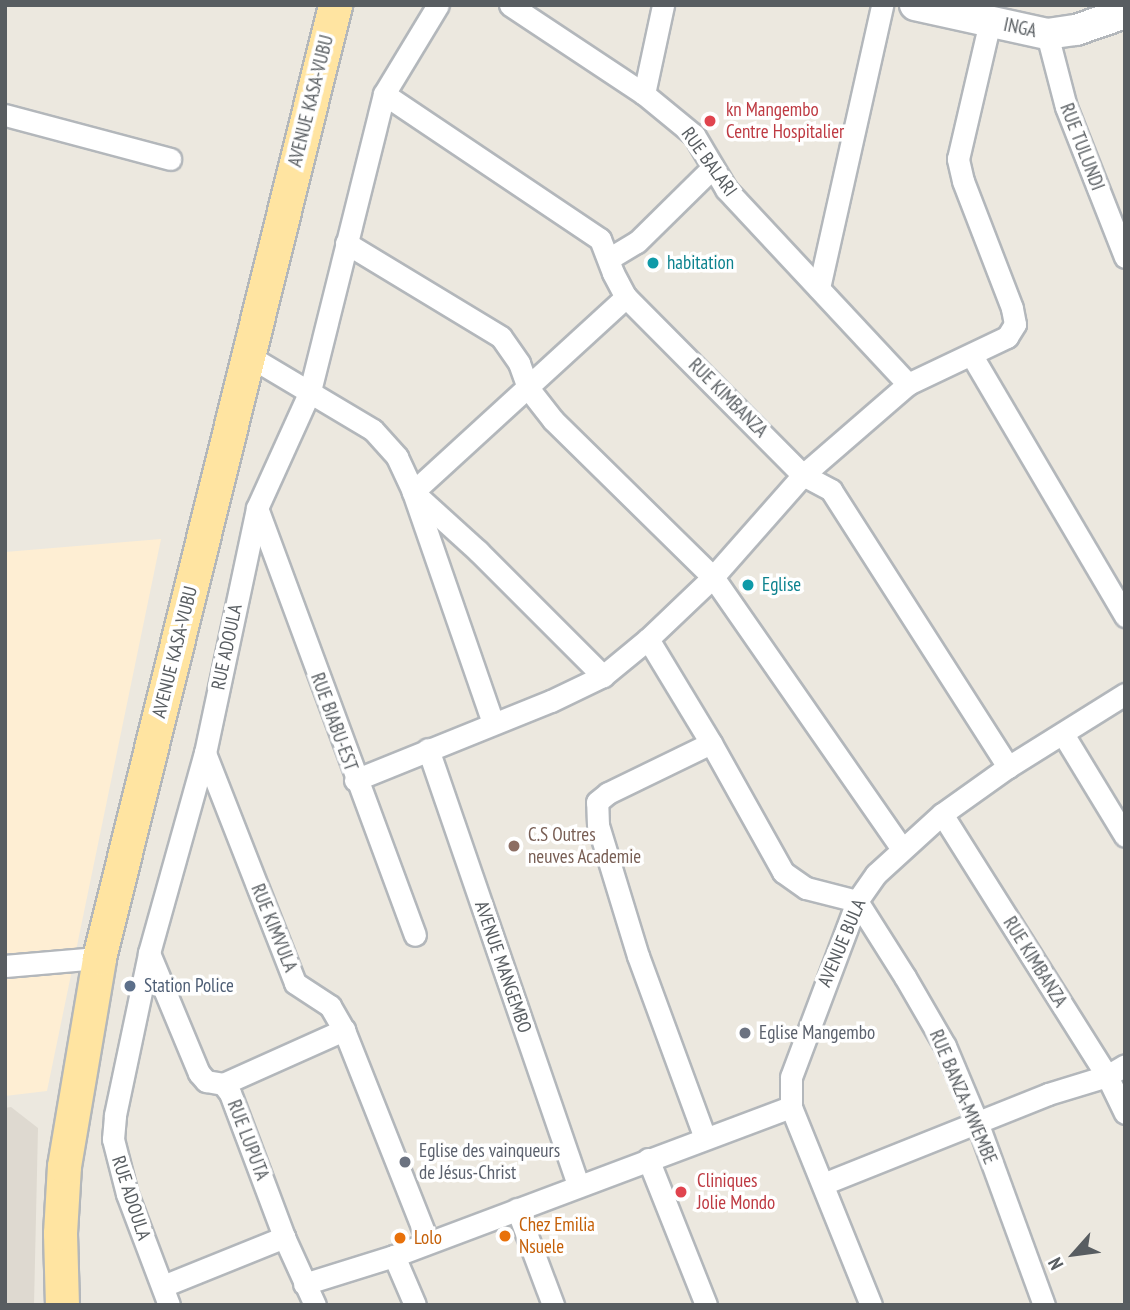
<!DOCTYPE html>
<html>
<head>
<meta charset="utf-8">
<style>
  body { margin:0 }
  #map { position:relative; width:1130px; height:1310px; overflow:hidden; background:#ece8df; font-family:"PT Sans Narrow",sans-serif }
  div>[style] { position:absolute }
  [style*='--x'] { left:calc(var(--x)*1px); top:calc(var(--y)*1px); width:calc(var(--w)*1px); rotate:calc(var(--a)*1deg) }
  .commercial>* { inset:0; background:#feeed3 }
  .education>* { inset:0; background:#ded9d0 }
  .roads { filter:drop-shadow(2px 0 #b3b7bb) drop-shadow(-2px 0 #b3b7bb) drop-shadow(0 2px #b3b7bb) drop-shadow(0 -2px #b3b7bb) }
  .street>* { height:21px; margin:-10.5px; padding:0 10.5px; transform-origin:10.5px; border-radius:10.5px; background:#fff }
  .secondary>* { height:30px; margin:-15px; padding:0 15px; transform-origin:15px; border-radius:15px; background:#fff }
  .primary>* { height:33px; margin:-16.5px; padding:0 16.5px; transform-origin:16.5px; border-radius:16.5px; background:#ffe4a1 }
  .dots>* { width:19px; height:19px; translate:-50% -50%; box-sizing:border-box; border:4px solid #fff; border-radius:50% }
  span { translate:-50% -50%; white-space:nowrap; text-align:center; line-height:1.15; -webkit-text-stroke:7px #fff; paint-order:stroke }
  .street-label { font-size:19px; color:#585d61 }
  .health-label { font-size:19px; color:#be3a42 }
  .left { translate:0 -50%; text-align:left }
  .culture-label { font-size:19px; color:#0d838f }
  .education-label { font-size:19px; color:#785e54 }
  .service-label { font-size:19px; color:#4e5e75 }
  .worship-label { font-size:19px; color:#5b616d }
  .food-label { font-size:19px; color:#c56008 }
  .frame { position:absolute; inset:0; border:7px solid #585d61; pointer-events:none }
  .north { position:absolute; left:1039px; top:1219px; width:70px; height:70px; -webkit-text-stroke:5px #fff; paint-order:stroke; rotate:242deg; font-size:19px; font-weight:700; line-height:28px; text-align:center; color:#585d61 }
  .north::after { content:''; display:block; margin:auto; width:24px; height:32px; background:#585d61; clip-path:polygon(50% 0,100% 100%,50% 72%,0 100%) }
</style>
</head>
<body>
<div id="map">
  <div class="commercial">
    <div style="clip-path:polygon(161px 539px,47px 1091px,5px 1096px,5px 552px)"></div>
  </div>
  <div class="education">
    <div style="clip-path:polygon(11px 1107px,38px 1128px,34px 1305px,5px 1305px,5px 1108px)"></div>
  </div>
  <div class="roads">
    <div class="street">
      <div style="--x:510;--y:5;--w:161;--a:33.6"></div>
      <div style="--x:644;--y:94;--w:65;--a:39.4"></div>
      <div style="--x:694;--y:135;--w:63;--a:59.3"></div>
      <div style="--x:726;--y:189;--w:267;--a:47"></div>
      <div style="--x:1047;--y:34;--w:75;--a:75.4"></div>
      <div style="--x:1066;--y:107;--w:161;--a:68.5"></div>
      <div style="--x:384;--y:94;--w:260;--a:33.9"></div>
      <div style="--x:600;--y:239;--w:36;--a:69"></div>
      <div style="--x:613;--y:273;--w:27;--a:62"></div>
      <div style="--x:626;--y:297;--w:251;--a:45.2"></div>
      <div style="--x:803;--y:475;--w:32;--a:28"></div>
      <div style="--x:831;--y:490;--w:329;--a:57.4"></div>
      <div style="--x:644;--y:94;--w:91;--a:-77.9"></div>
      <div style="--x:5;--y:115;--w:171;--a:14.9"></div>
      <div style="--x:346;--y:243;--w:181;--a:31.2"></div>
      <div style="--x:501;--y:337;--w:32;--a:55"></div>
      <div style="--x:519;--y:363;--w:27;--a:70"></div>
      <div style="--x:528;--y:388;--w:41;--a:52"></div>
      <div style="--x:553;--y:420;--w:224;--a:44.5"></div>
      <div style="--x:713;--y:577;--w:330;--a:55.2"></div>
      <div style="--x:610;--y:258;--w:31;--a:-31"></div>
      <div style="--x:637;--y:242;--w:105;--a:-44.6"></div>
      <div style="--x:819;--y:288;--w:290;--a:-77.4"></div>
      <div style="--x:249;--y:356;--w:144;--a:30.8"></div>
      <div style="--x:373;--y:430;--w:36;--a:48"></div>
      <div style="--x:397;--y:457;--w:38;--a:65"></div>
      <div style="--x:413;--y:492;--w:88;--a:42.2"></div>
      <div style="--x:478;--y:551;--w:177;--a:45"></div>
      <div style="--x:972;--y:356;--w:302;--a:59.5"></div>
      <div style="--x:257;--y:508;--w:455;--a:69.7"></div>
      <div style="--x:648;--y:639;--w:122;--a:58.8"></div>
      <div style="--x:711;--y:743;--w:148;--a:60.8"></div>
      <div style="--x:783;--y:872;--w:28;--a:35"></div>
      <div style="--x:806;--y:888;--w:53;--a:14.3"></div>
      <div style="--x:857;--y:901;--w:90;--a:57.7"></div>
      <div style="--x:905;--y:977;--w:80;--a:59.9"></div>
      <div style="--x:945;--y:1046;--w:82;--a:67.2"></div>
      <div style="--x:977;--y:1122;--w:195;--a:69.9"></div>
      <div style="--x:493;--y:723;--w:244;--a:-109.1"></div>
      <div style="--x:413;--y:492;--w:289;--a:-42.5"></div>
      <div style="--x:1063;--y:734;--w:119;--a:58.7"></div>
      <div style="--x:428;--y:749;--w:461;--a:71"></div>
      <div style="--x:205;--y:753;--w:247;--a:68.6"></div>
      <div style="--x:295;--y:983;--w:42;--a:33.3"></div>
      <div style="--x:330;--y:1006;--w:28;--a:60"></div>
      <div style="--x:344;--y:1030;--w:228;--a:68.4"></div>
      <div style="--x:355;--y:780;--w:211;--a:-22"></div>
      <div style="--x:551;--y:701;--w:58;--a:-25.7"></div>
      <div style="--x:603;--y:676;--w:58;--a:-39.4"></div>
      <div style="--x:648;--y:639;--w:90;--a:-43.6"></div>
      <div style="--x:713;--y:577;--w:136;--a:-48.6"></div>
      <div style="--x:803;--y:475;--w:139;--a:-40.9"></div>
      <div style="--x:908;--y:384;--w:110;--a:-25.4"></div>
      <div style="--x:1007;--y:337;--w:15;--a:-58"></div>
      <div style="--x:1015;--y:324;--w:16;--a:-101"></div>
      <div style="--x:1012;--y:308;--w:136;--a:-111.1"></div>
      <div style="--x:963;--y:181;--w:23;--a:-103"></div>
      <div style="--x:958;--y:159;--w:141;--a:-76.9"></div>
      <div style="--x:942;--y:814;--w:310;--a:57.8"></div>
      <div style="--x:1107;--y:1076;--w:41;--a:64.1"></div>
      <div style="--x:149;--y:953;--w:130;--a:67.4"></div>
      <div style="--x:199;--y:1073;--w:11;--a:49"></div>
      <div style="--x:206;--y:1081;--w:17;--a:10"></div>
      <div style="--x:223;--y:1084;--w:11;--a:52"></div>
      <div style="--x:230;--y:1093;--w:154;--a:69.4"></div>
      <div style="--x:284;--y:1237;--w:75;--a:65.5"></div>
      <div style="--x:5;--y:966;--w:94;--a:-4.9"></div>
      <div style="--x:223;--y:1084;--w:133;--a:-24.1"></div>
      <div style="--x:705;--y:1138;--w:194;--a:-110.2"></div>
      <div style="--x:638;--y:956;--w:137;--a:-107"></div>
      <div style="--x:598;--y:825;--w:23;--a:-92"></div>
      <div style="--x:597;--y:802;--w:14;--a:-39"></div>
      <div style="--x:608;--y:793;--w:114;--a:-25.9"></div>
      <div style="--x:648;--y:1159;--w:157;--a:68.3"></div>
      <div style="--x:823;--y:1184;--w:242;--a:-21.8"></div>
      <div style="--x:1048;--y:1094;--w:62;--a:-17"></div>
      <div style="--x:1107;--y:1076;--w:21;--a:-31"></div>
      <div style="--x:517;--y:1209;--w:103;--a:69.4"></div>
      <div style="--x:394;--y:1256;--w:53;--a:66.8"></div>
      <div style="--x:304;--y:1284;--w:94;--a:-17.3"></div>
      <div style="--x:394;--y:1256;--w:424;--a:-20.6"></div>
      <div style="--x:163;--y:1286;--w:131;--a:-22"></div>
      <div style="--x:169;--y:1305;--w:119;--a:-110.7"></div>
      <div style="--x:127;--y:1194;--w:57;--a:-104.3"></div>
      <div style="--x:113;--y:1139;--w:24;--a:-85"></div>
      <div style="--x:115;--y:1115;--w:166;--a:-78.1"></div>
      <div style="--x:149;--y:953;--w:208;--a:-74.4"></div>
      <div style="--x:205;--y:753;--w:250;--a:-78"></div>
      <div style="--x:257;--y:508;--w:128;--a:-65.6"></div>
      <div style="--x:310;--y:391;--w:306;--a:-76"></div>
      <div style="--x:384;--y:94;--w:104;--a:-58.8"></div>
      <div style="--x:871;--y:1305;--w:214;--a:-112"></div>
      <div style="--x:791;--y:1107;--w:30;--a:-90"></div>
      <div style="--x:791;--y:1077;--w:188;--a:-69.4"></div>
      <div style="--x:857;--y:901;--w:33;--a:-55"></div>
      <div style="--x:876;--y:874;--w:89;--a:-42.3"></div>
      <div style="--x:942;--y:814;--w:81;--a:-35.5"></div>
      <div style="--x:1008;--y:767;--w:138;--a:-32"></div>
    </div>
    <div class="secondary">
      <div style="--x:915;--y:5;--w:135;--a:12.4"></div>
      <div style="--x:1047;--y:34;--w:29;--a:-8"></div>
      <div style="--x:1076;--y:30;--w:52;--a:-19.1"></div>
    </div>
    <div class="primary">
      <div style="--x:62;--y:1305;--w:72;--a:-91.6"></div>
      <div style="--x:60;--y:1233;--w:67;--a:-86.6"></div>
      <div style="--x:64;--y:1166;--w:211;--a:-80.4"></div>
      <div style="--x:99;--y:958;--w:982;--a:-76.09"></div>
    </div>
  </div>
  <div class="dots">
    <div style="left:710px;top:121px;background:#e0444e"></div>
    <div style="left:653px;top:263px;background:#0f9aa8"></div>
    <div style="left:748px;top:585px;background:#0f9aa8"></div>
    <div style="left:514px;top:846px;background:#8d6e63"></div>
    <div style="left:130px;top:986px;background:#5c6f8a"></div>
    <div style="left:745px;top:1033px;background:#6b7280"></div>
    <div style="left:405px;top:1162px;background:#6b7280"></div>
    <div style="left:681px;top:1192px;background:#e0444e"></div>
    <div style="left:505px;top:1236px;background:#e8710a"></div>
    <div style="left:400px;top:1238px;background:#e8710a"></div>
  </div>
  <div class="street-label">
    <span style="left:1020px;top:28px;rotate:12deg">INGA</span>
    <span style="left:311px;top:101px;rotate:-76deg">AVENUE KASA-VUBU</span>
    <span style="left:1082px;top:147px;rotate:69deg">RUE TULUNDI</span>
    <span style="left:709px;top:162px;rotate:54deg">RUE BALARI</span>
    <span style="left:728px;top:398px;rotate:45deg">RUE KIMBANZA</span>
    <span style="left:227px;top:647px;rotate:-78deg">RUE ADOULA</span>
    <span style="left:175px;top:652px;rotate:-76deg">AVENUE KASA-VUBU</span>
    <span style="left:334px;top:722px;rotate:70deg">RUE BIABU-EST</span>
    <span style="left:274px;top:928px;rotate:68deg">RUE KIMVULA</span>
    <span style="left:842px;top:943px;rotate:-67deg">AVENUE BULA</span>
    <span style="left:1035px;top:962px;rotate:58deg">RUE KIMBANZA</span>
    <span style="left:503px;top:967px;rotate:71deg">AVENUE MANGEMBO</span>
    <span style="left:963px;top:1097px;rotate:67deg">RUE BANZA-MWEMBE</span>
    <span style="left:248px;top:1140px;rotate:69deg">RUE LUPUTA</span>
    <span style="left:131px;top:1198px;rotate:72deg">RUE ADOULA</span>
  </div>
  <div class="health-label">
    <span class="left" style="left:726px;top:121px">kn Mangembo<br>Centre Hospitalier</span>
    <span class="left" style="left:697px;top:1192px">Cliniques<br>Jolie Mondo</span>
  </div>
  <div class="culture-label">
    <span class="left" style="left:667px;top:263px">habitation</span>
    <span class="left" style="left:762px;top:585px">Eglise</span>
  </div>
  <div class="education-label">
    <span class="left" style="left:528px;top:846px">C.S Outres<br>neuves Academie</span>
  </div>
  <div class="service-label">
    <span class="left" style="left:144px;top:986px">Station Police</span>
  </div>
  <div class="worship-label">
    <span class="left" style="left:759px;top:1033px">Eglise Mangembo</span>
    <span class="left" style="left:419px;top:1162px">Eglise des vainqueurs<br>de Jésus-Christ</span>
  </div>
  <div class="food-label">
    <span class="left" style="left:519px;top:1236px">Chez Emilia<br>Nsuele</span>
    <span class="left" style="left:414px;top:1238px">Lolo</span>
  </div>
  <div class="frame"></div>
  <div class="north">N</div>
</div>
</body>
</html>
